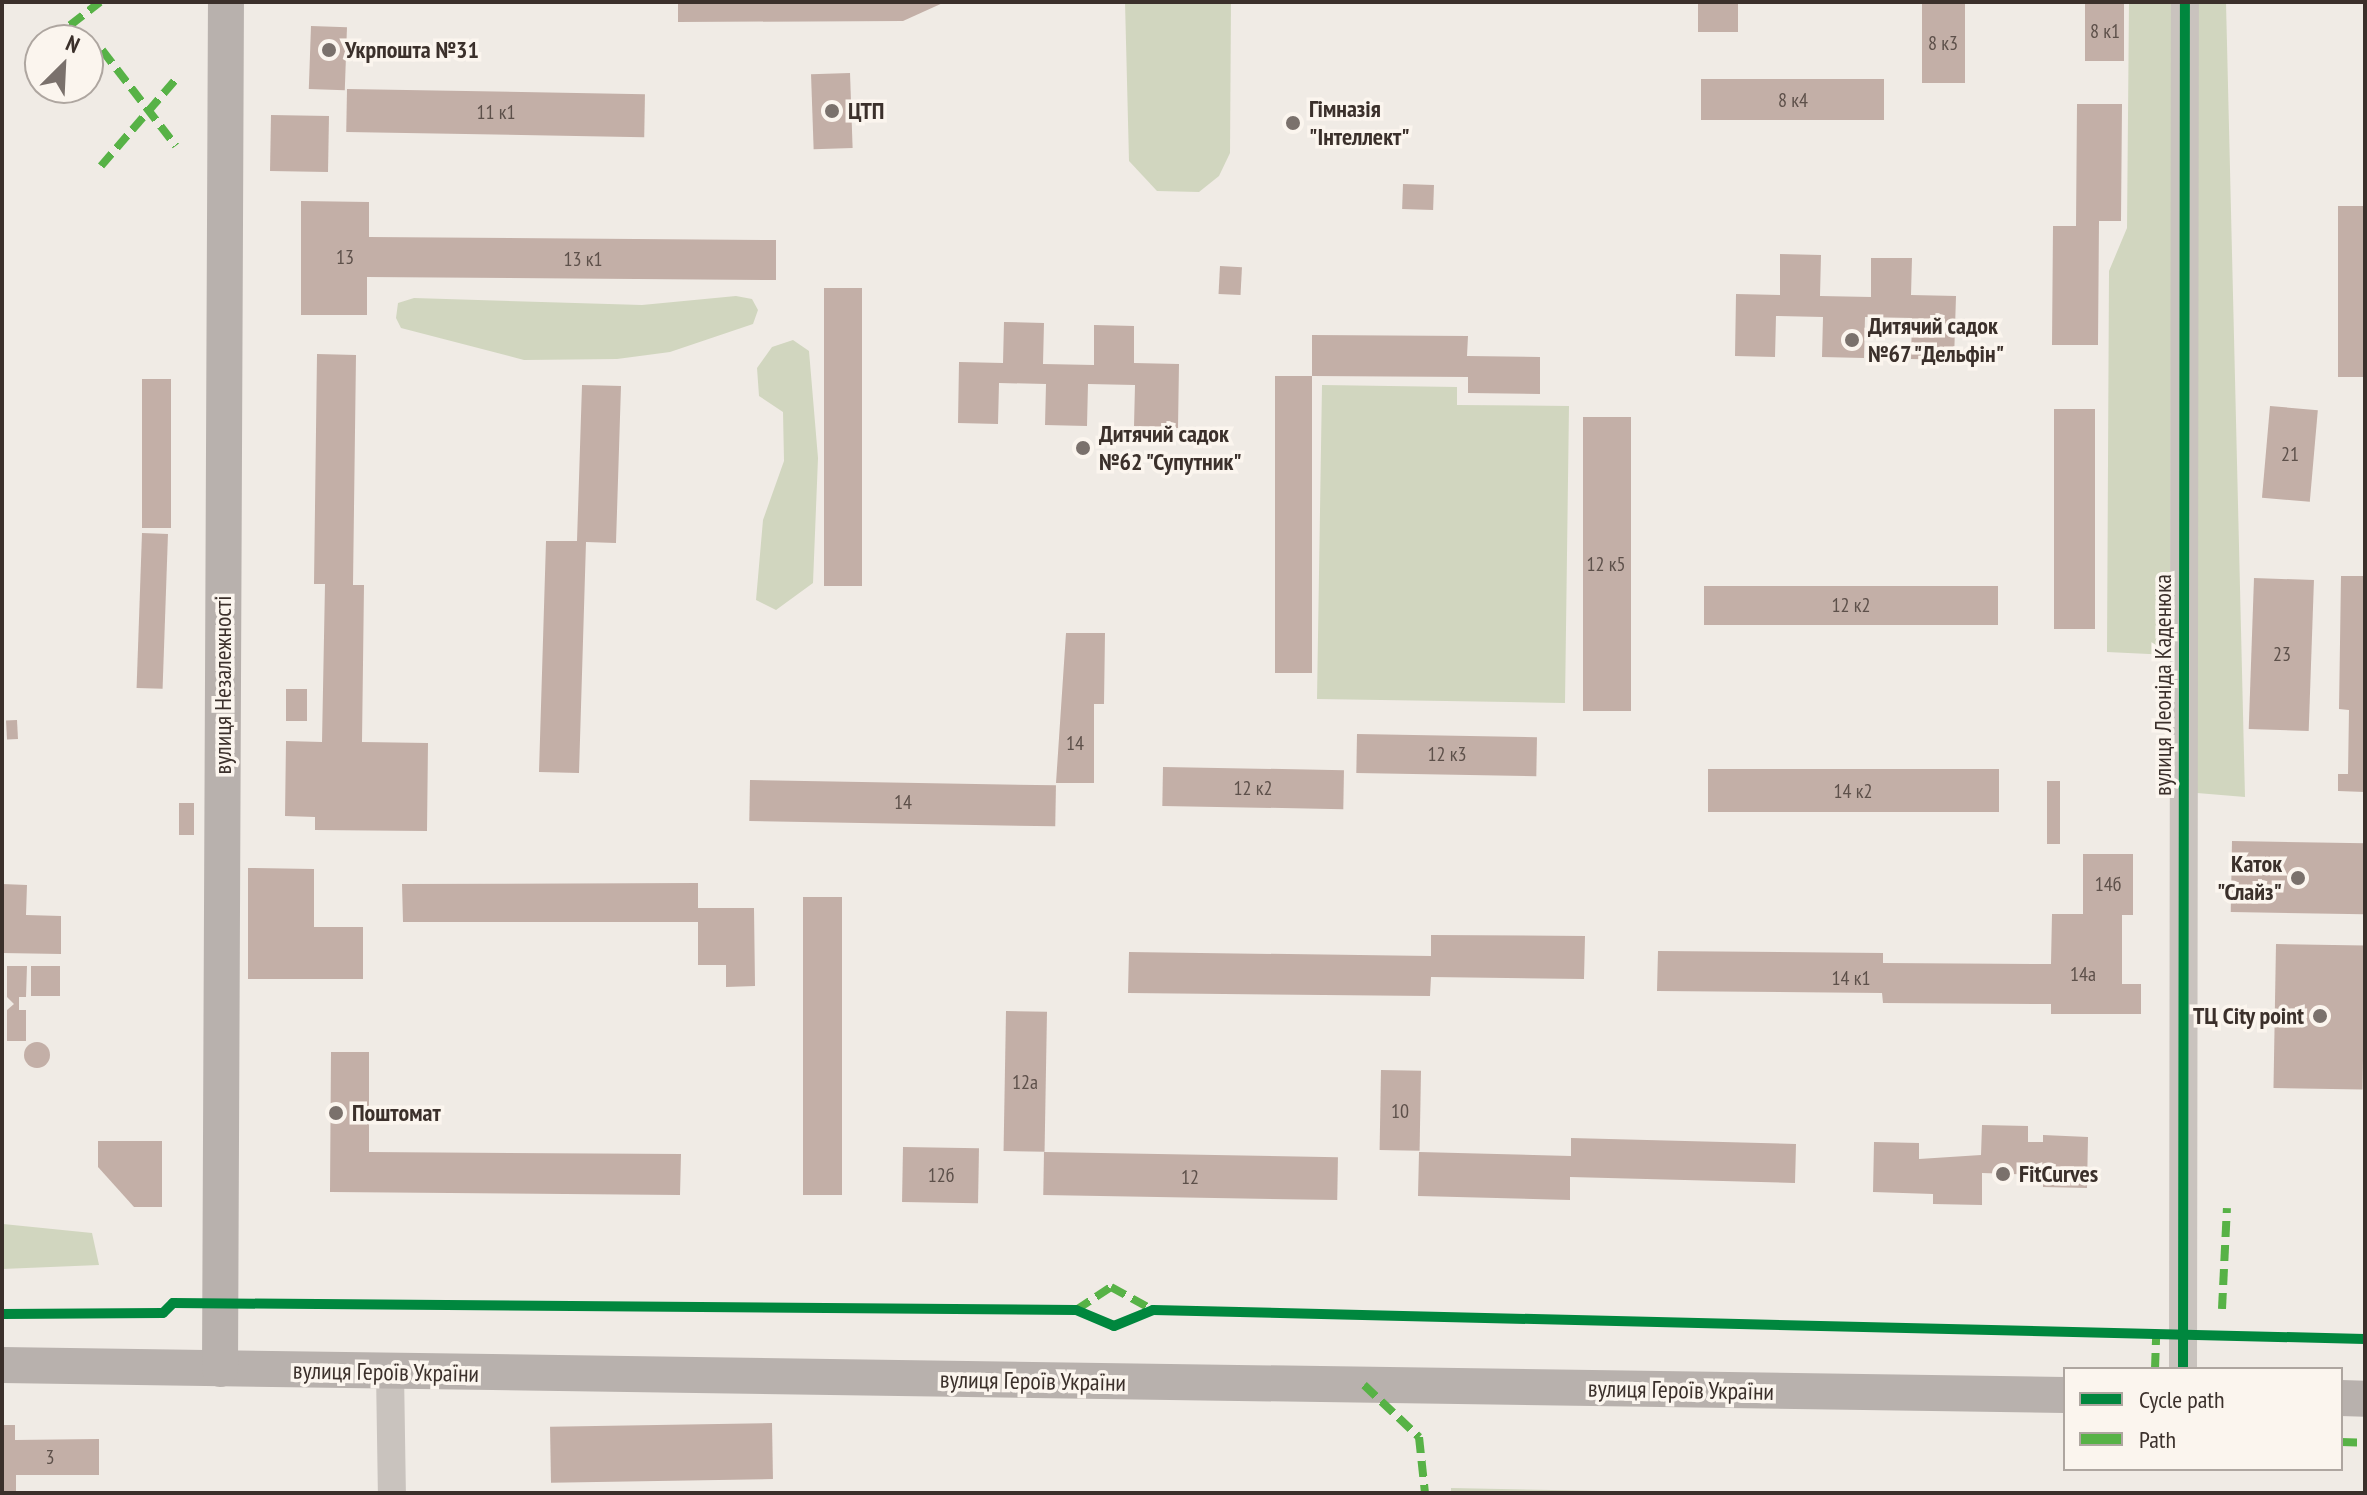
<!DOCTYPE html>
<html>
<head>
<meta charset="utf-8">
<style>
  body { margin:0 }
  #map { position:relative; width:2367px; height:1495px; overflow:hidden; background:#f0ebe5; font-family:"PT Sans Narrow",sans-serif }
  div>[style] { position:absolute }
  [style*='--x'] { left:calc(var(--x)*1px); top:calc(var(--y)*1px); width:calc(var(--w)*1px); rotate:calc(var(--a)*1deg) }
  .green>* { inset:0; background:#d1d6bf }
  .building>* { inset:0; background:#c3afa7; transform-origin:0 0 }
  .round { border-radius:50% }
  .minor>* { height:28px; margin:-14px; padding:0 14px; transform-origin:14px; border-radius:14px; background:#c9c3be }
  .major>* { height:36px; margin:-18px; padding:0 18px; transform-origin:18px; border-radius:18px; background:#b8b1ad }
  .quiet>* { height:8px; margin-top:-4px; transform-origin:0; background:repeating-linear-gradient(90deg,#57b246 0 16px,transparent 0 24px) }
  .cycleway>* { height:10px; margin:-5px; padding:0 5px; transform-origin:5px; border-radius:5px; background:#00873e }
  .dots>* { width:22px; height:22px; translate:-50% -50%; box-sizing:border-box; border:4px solid #fbf5ee; border-radius:50% }
  span { translate:-50% -50%; white-space:nowrap; text-align:center; line-height:1.15; -webkit-text-stroke:7px #fbf5ee; paint-order:stroke }
  .number-label { font-size:20px; color:#5d504a }
  .number-label span { -webkit-text-stroke-width:0 }
  .poi-label { font-size:24px; color:#3b302b; font-weight:700 }
  .left { translate:0 -50%; text-align:left }
  .right { translate:-100% -50%; text-align:right }
  .street-label { font-size:24px; color:#3b302b }
  .frame { position:absolute; inset:0; border:4px solid #3b302b; pointer-events:none }
  .legend { position:absolute; left:2063px; top:1367px; width:280px; height:104px; box-sizing:border-box; background:#fbf5ee; border:2px solid #aea6a0; margin:0; padding:10px 14px; list-style:none; font-size:24px; color:#3b302b }
  .legend li { display:flex; align-items:center; gap:16px; height:40px }
  .legend b { width:40px; border:2px solid #aea6a0 }
  .north { position:absolute; left:24px; top:24px; width:80px; height:80px; box-sizing:border-box; background:#fbf5ee; border:2px solid #aea6a0; border-radius:50%; rotate:24deg; font-size:22px; font-weight:700; line-height:32px; text-align:center; color:#3b302b }
  .north::after { content:''; display:block; margin:auto; width:28px; height:36px; background:#7a716c; clip-path:polygon(50% 0,100% 100%,50% 72%,0 100%) }
</style>
</head>
<body>
<div id="map">
  <div class="green">
    <div style="clip-path:polygon(1125px 2px,1231px 2px,1230px 153px,1219px 176px,1199px 192px,1157px 191px,1129px 161px)"></div>
    <div style="clip-path:polygon(2129px 2px,2172px 2px,2170px 655px,2107px 652px,2109px 271px,2127px 228px)"></div>
    <div style="clip-path:polygon(2196px 2px,2226px 2px,2245px 797px,2197px 793px)"></div>
    <div style="clip-path:polygon(736px 296px,752px 299px,758px 310px,753px 324px,670px 352px,617px 359px,524px 360px,401px 328px,396px 318px,398px 303px,414px 298px,642px 305px)"></div>
    <div style="clip-path:polygon(793px 340px,809px 351px,818px 458px,813px 583px,776px 610px,756px 600px,763px 520px,784px 461px,783px 412px,759px 396px,757px 368px,772px 347px)"></div>
    <div style="clip-path:polygon(1322px 385px,1457px 387px,1457px 405px,1569px 406px,1565px 703px,1317px 699px)"></div>
    <div style="clip-path:polygon(3px 1224px,92px 1233px,99px 1265px,2px 1269px)"></div>
    <div style="clip-path:polygon(1451px 1488px,1716px 1493px,1451px 1493px)"></div>
  </div>
  <div class="building">
    <div style="clip-path:polygon(678px 2px,945px 2px,903px 21px,678px 22px)"></div>
    <div style="left:1698px;top:2px;width:40px;height:30px"></div>
    <div style="left:1922px;top:2px;width:43px;height:81px"></div>
    <div style="left:2085px;top:2px;width:39px;height:59px"></div>
    <div style="left:311px;top:26px;width:36px;height:63px;rotate:2deg"></div>
    <div style="left:850px;top:73px;width:75px;height:39px;rotate:88deg"></div>
    <div style="left:1701px;top:79px;width:183px;height:41px"></div>
    <div style="left:347px;top:89px;width:298px;height:43px;rotate:1deg"></div>
    <div style="clip-path:polygon(2077px 104px,2122px 104px,2121px 221px,2099px 221px,2098px 345px,2052px 345px,2053px 226px,2076px 226px)"></div>
    <div style="left:271px;top:115px;width:58px;height:56px;rotate:1deg"></div>
    <div style="left:1403px;top:184px;width:31px;height:25px;rotate:2deg"></div>
    <div style="clip-path:polygon(301px 201px,369px 202px,369px 237px,776px 240px,776px 280px,367px 277px,367px 315px,301px 315px)"></div>
    <div style="left:2338px;top:206px;width:27px;height:171px"></div>
    <div style="clip-path:polygon(1780px 254px,1821px 255px,1820px 296px,1871px 297px,1871px 258px,1912px 258px,1911px 295px,1956px 296px,1954px 360px,1911px 359px,1912px 318px,1865px 317px,1864px 358px,1822px 357px,1823px 317px,1776px 316px,1775px 357px,1735px 356px,1736px 294px,1780px 295px)"></div>
    <div style="left:1220px;top:266px;width:22px;height:28px;rotate:3deg"></div>
    <div style="left:824px;top:288px;width:38px;height:298px"></div>
    <div style="clip-path:polygon(1004px 322px,1044px 323px,1043px 364px,1094px 365px,1094px 325px,1134px 326px,1134px 363px,1179px 364px,1178px 428px,1134px 426px,1135px 385px,1088px 384px,1087px 426px,1045px 425px,1046px 384px,999px 383px,998px 424px,958px 423px,959px 362px,1003px 363px)"></div>
    <div style="clip-path:polygon(1312px 335px,1468px 336px,1467px 356px,1540px 357px,1540px 394px,1468px 393px,1468px 377px,1312px 376px)"></div>
    <div style="clip-path:polygon(317px 354px,356px 355px,353px 585px,364px 585px,362px 742px,428px 743px,427px 831px,315px 830px,315px 817px,285px 816px,286px 741px,322px 742px,325px 584px,314px 584px)"></div>
    <div style="left:1275px;top:376px;width:37px;height:297px"></div>
    <div style="left:142px;top:379px;width:29px;height:149px"></div>
    <div style="clip-path:polygon(582px 385px,621px 386px,616px 543px,586px 542px,579px 773px,539px 772px,546px 541px,577px 541px)"></div>
    <div style="left:2270px;top:406px;width:48px;height:92px;rotate:5deg"></div>
    <div style="left:2054px;top:409px;width:41px;height:220px"></div>
    <div style="left:1583px;top:417px;width:48px;height:294px"></div>
    <div style="left:142px;top:533px;width:26px;height:155px;rotate:2deg"></div>
    <div style="clip-path:polygon(2341px 576px,2365px 576px,2365px 792px,2338px 791px,2338px 774px,2348px 774px,2349px 710px,2339px 709px)"></div>
    <div style="left:2254px;top:578px;width:60px;height:151px;rotate:2deg"></div>
    <div style="left:1704px;top:586px;width:294px;height:39px"></div>
    <div style="clip-path:polygon(1066px 633px,1105px 633px,1104px 704px,1094px 704px,1094px 783px,1056px 783px)"></div>
    <div style="left:286px;top:689px;width:21px;height:32px"></div>
    <div style="left:17px;top:720px;width:19px;height:11px;rotate:87deg"></div>
    <div style="left:1357px;top:734px;width:180px;height:39px;rotate:1deg"></div>
    <div style="left:1163px;top:767px;width:181px;height:39px;rotate:1deg"></div>
    <div style="left:1708px;top:769px;width:291px;height:43px"></div>
    <div style="left:750px;top:780px;width:306px;height:41px;rotate:1deg"></div>
    <div style="left:2047px;top:781px;width:13px;height:63px"></div>
    <div style="left:179px;top:803px;width:15px;height:32px"></div>
    <div style="left:2232px;top:841px;width:133px;height:71px;rotate:1deg"></div>
    <div style="clip-path:polygon(2083px 854px,2133px 854px,2133px 915px,2122px 915px,2122px 984px,2141px 984px,2141px 1014px,2051px 1014px,2051px 1004px,1883px 1003px,1882px 993px,1657px 991px,1658px 951px,1883px 953px,1883px 963px,2051px 964px,2052px 914px,2083px 914px)"></div>
    <div style="clip-path:polygon(248px 868px,314px 869px,314px 927px,363px 927px,363px 979px,248px 979px)"></div>
    <div style="clip-path:polygon(698px 883px,698px 908px,754px 908px,755px 986px,726px 987px,726px 965px,698px 965px,698px 922px,403px 922px,402px 884px)"></div>
    <div style="clip-path:polygon(2px 884px,27px 885px,26px 915px,61px 916px,61px 954px,2px 953px)"></div>
    <div style="left:803px;top:897px;width:39px;height:298px"></div>
    <div style="clip-path:polygon(1431px 935px,1585px 936px,1584px 979px,1431px 977px,1430px 996px,1128px 993px,1129px 952px,1431px 956px)"></div>
    <div style="left:2276px;top:944px;width:89px;height:144px;rotate:1deg"></div>
    <div style="clip-path:polygon(7px 966px,27px 966px,26px 997px,19px 997px,19px 1010px,26px 1010px,26px 1041px,7px 1041px,7px 1010px,14px 1004px,7px 997px)"></div>
    <div style="left:31px;top:966px;width:29px;height:30px"></div>
    <div style="left:1006px;top:1011px;width:41px;height:140px;rotate:1deg"></div>
    <div class="round" style="left:24px;top:1042px;width:26px;height:26px"></div>
    <div style="clip-path:polygon(331px 1052px,369px 1052px,369px 1152px,681px 1154px,680px 1195px,330px 1192px)"></div>
    <div style="left:1381px;top:1070px;width:40px;height:80px;rotate:1deg"></div>
    <div style="clip-path:polygon(1982px 1125px,2028px 1126px,2028px 1142px,2043px 1142px,2043px 1135px,2088px 1137px,2087px 1188px,2043px 1187px,2043px 1175px,1982px 1173px,1982px 1205px,1933px 1204px,1933px 1194px,1873px 1192px,1874px 1142px,1919px 1143px,1919px 1159px,1981px 1155px)"></div>
    <div style="clip-path:polygon(1571px 1138px,1796px 1144px,1795px 1183px,1570px 1177px,1570px 1200px,1418px 1196px,1419px 1152px,1571px 1156px)"></div>
    <div style="clip-path:polygon(98px 1141px,162px 1141px,162px 1207px,134px 1207px,98px 1167px)"></div>
    <div style="left:903px;top:1147px;width:76px;height:55px;rotate:1deg"></div>
    <div style="left:1044px;top:1152px;width:294px;height:43px;rotate:1deg"></div>
    <div style="left:772px;top:1423px;width:56px;height:222px;rotate:89deg"></div>
    <div style="clip-path:polygon(2px 1425px,15px 1425px,15px 1440px,99px 1439px,99px 1475px,16px 1475px,16px 1493px,2px 1493px)"></div>
  </div>
  <div class="minor">
    <div style="--x:2183;--y:1369;--w:1367;--a:-89.92"></div>
    <div style="--x:390;--y:1372;--w:121;--a:89.1"></div>
  </div>
  <div class="major">
    <div style="--x:2;--y:1365;--w:2063;--a:0.83"></div>
    <div style="--x:220;--y:1369;--w:1367;--a:-89.75"></div>
    <div style="--x:2341;--y:1398;--w:24;--a:2"></div>
  </div>
  <div class="quiet">
    <div style="--x:51;--y:40;--w:62;--a:-37.8"></div>
    <div style="--x:102;--y:50;--w:121;--a:52.4"></div>
    <div style="--x:101;--y:166;--w:115;--a:-49.2"></div>
    <div style="--x:2222;--y:1309;--w:101;--a:-87.2"></div>
    <div style="--x:1076;--y:1310;--w:42;--a:-33.3"></div>
    <div style="--x:1111;--y:1287;--w:48;--a:28.7"></div>
    <div style="--x:2155;--y:1369;--w:35;--a:-88"></div>
    <div style="--x:1364;--y:1385;--w:76;--a:43.4"></div>
    <div style="--x:1419;--y:1437;--w:56;--a:83.9"></div>
    <div style="--x:2341;--y:1442;--w:24;--a:2"></div>
  </div>
  <div class="cycleway">
    <div style="--x:2;--y:1314;--w:161;--a:-0.4"></div>
    <div style="--x:163;--y:1313;--w:14;--a:-45"></div>
    <div style="--x:173;--y:1303;--w:903;--a:0.44"></div>
    <div style="--x:1076;--y:1310;--w:41;--a:22.8"></div>
    <div style="--x:1114;--y:1326;--w:42;--a:-22.3"></div>
    <div style="--x:1153;--y:1310;--w:1212;--a:1.37"></div>
    <div style="--x:2183;--y:1369;--w:1367;--a:-89.92"></div>
  </div>
  <div class="dots">
    <div style="left:329px;top:50px;background:#7a716c"></div>
    <div style="left:832px;top:111px;background:#7a716c"></div>
    <div style="left:1293px;top:123px;background:#7a716c"></div>
    <div style="left:1852px;top:340px;background:#7a716c"></div>
    <div style="left:1083px;top:448px;background:#7a716c"></div>
    <div style="left:2298px;top:878px;background:#7a716c"></div>
    <div style="left:2320px;top:1016px;background:#7a716c"></div>
    <div style="left:336px;top:1113px;background:#7a716c"></div>
    <div style="left:2003px;top:1174px;background:#7a716c"></div>
  </div>
  <div class="number-label">
    <span style="left:2105px;top:31px">8 к1</span>
    <span style="left:1943px;top:43px">8 к3</span>
    <span style="left:1793px;top:100px">8 к4</span>
    <span style="left:496px;top:112px">11 к1</span>
    <span style="left:345px;top:257px">13</span>
    <span style="left:583px;top:259px">13 к1</span>
    <span style="left:2290px;top:454px">21</span>
    <span style="left:1606px;top:564px">12 к5</span>
    <span style="left:1851px;top:605px">12 к2</span>
    <span style="left:2282px;top:654px">23</span>
    <span style="left:1075px;top:743px">14</span>
    <span style="left:1447px;top:754px">12 к3</span>
    <span style="left:1253px;top:788px">12 к2</span>
    <span style="left:1853px;top:791px">14 к2</span>
    <span style="left:903px;top:802px">14</span>
    <span style="left:2108px;top:884px">14б</span>
    <span style="left:2083px;top:974px">14а</span>
    <span style="left:1851px;top:978px">14 к1</span>
    <span style="left:1025px;top:1082px">12а</span>
    <span style="left:1400px;top:1111px">10</span>
    <span style="left:941px;top:1175px">12б</span>
    <span style="left:1190px;top:1177px">12</span>
    <span style="left:50px;top:1457px">3</span>
  </div>
  <div class="poi-label">
    <span class="left" style="left:345px;top:50px">Укрпошта №31</span>
    <span class="left" style="left:1309px;top:123px">Гімназія<br>"Інтеллект"</span>
    <span class="left" style="left:848px;top:111px">ЦТП</span>
    <span class="left" style="left:1868px;top:340px">Дитячий садок<br>№67 "Дельфін"</span>
    <span class="left" style="left:1099px;top:448px">Дитячий садок<br>№62 "Супутник"</span>
    <span class="right" style="left:2282px;top:878px">Каток<br>"Слайз"</span>
    <span class="right" style="left:2304px;top:1016px">ТЦ City point</span>
    <span class="left" style="left:352px;top:1113px">Поштомат</span>
    <span class="left" style="left:2019px;top:1174px">FitCurves</span>
  </div>
  <div class="street-label">
    <span style="left:223px;top:685px;rotate:-90deg">вулиця Незалежності</span>
    <span style="left:2163px;top:685px;rotate:-90deg">вулиця Леоніда Каденюка</span>
    <span style="left:386px;top:1372px;rotate:1deg">вулиця Героїв України</span>
    <span style="left:1033px;top:1381px;rotate:1deg">вулиця Героїв України</span>
    <span style="left:1681px;top:1390px;rotate:1deg">вулиця Героїв України</span>
  </div>
  <div class="frame"></div>
  <ul class="legend">
  <li><b style="height:10px;background:#00873e"></b>Cycle path</li>
  <li><b style="height:10px;background:#57b246"></b>Path</li>
  </ul>
  <div class="north">N</div>
</div>
</body>
</html>
